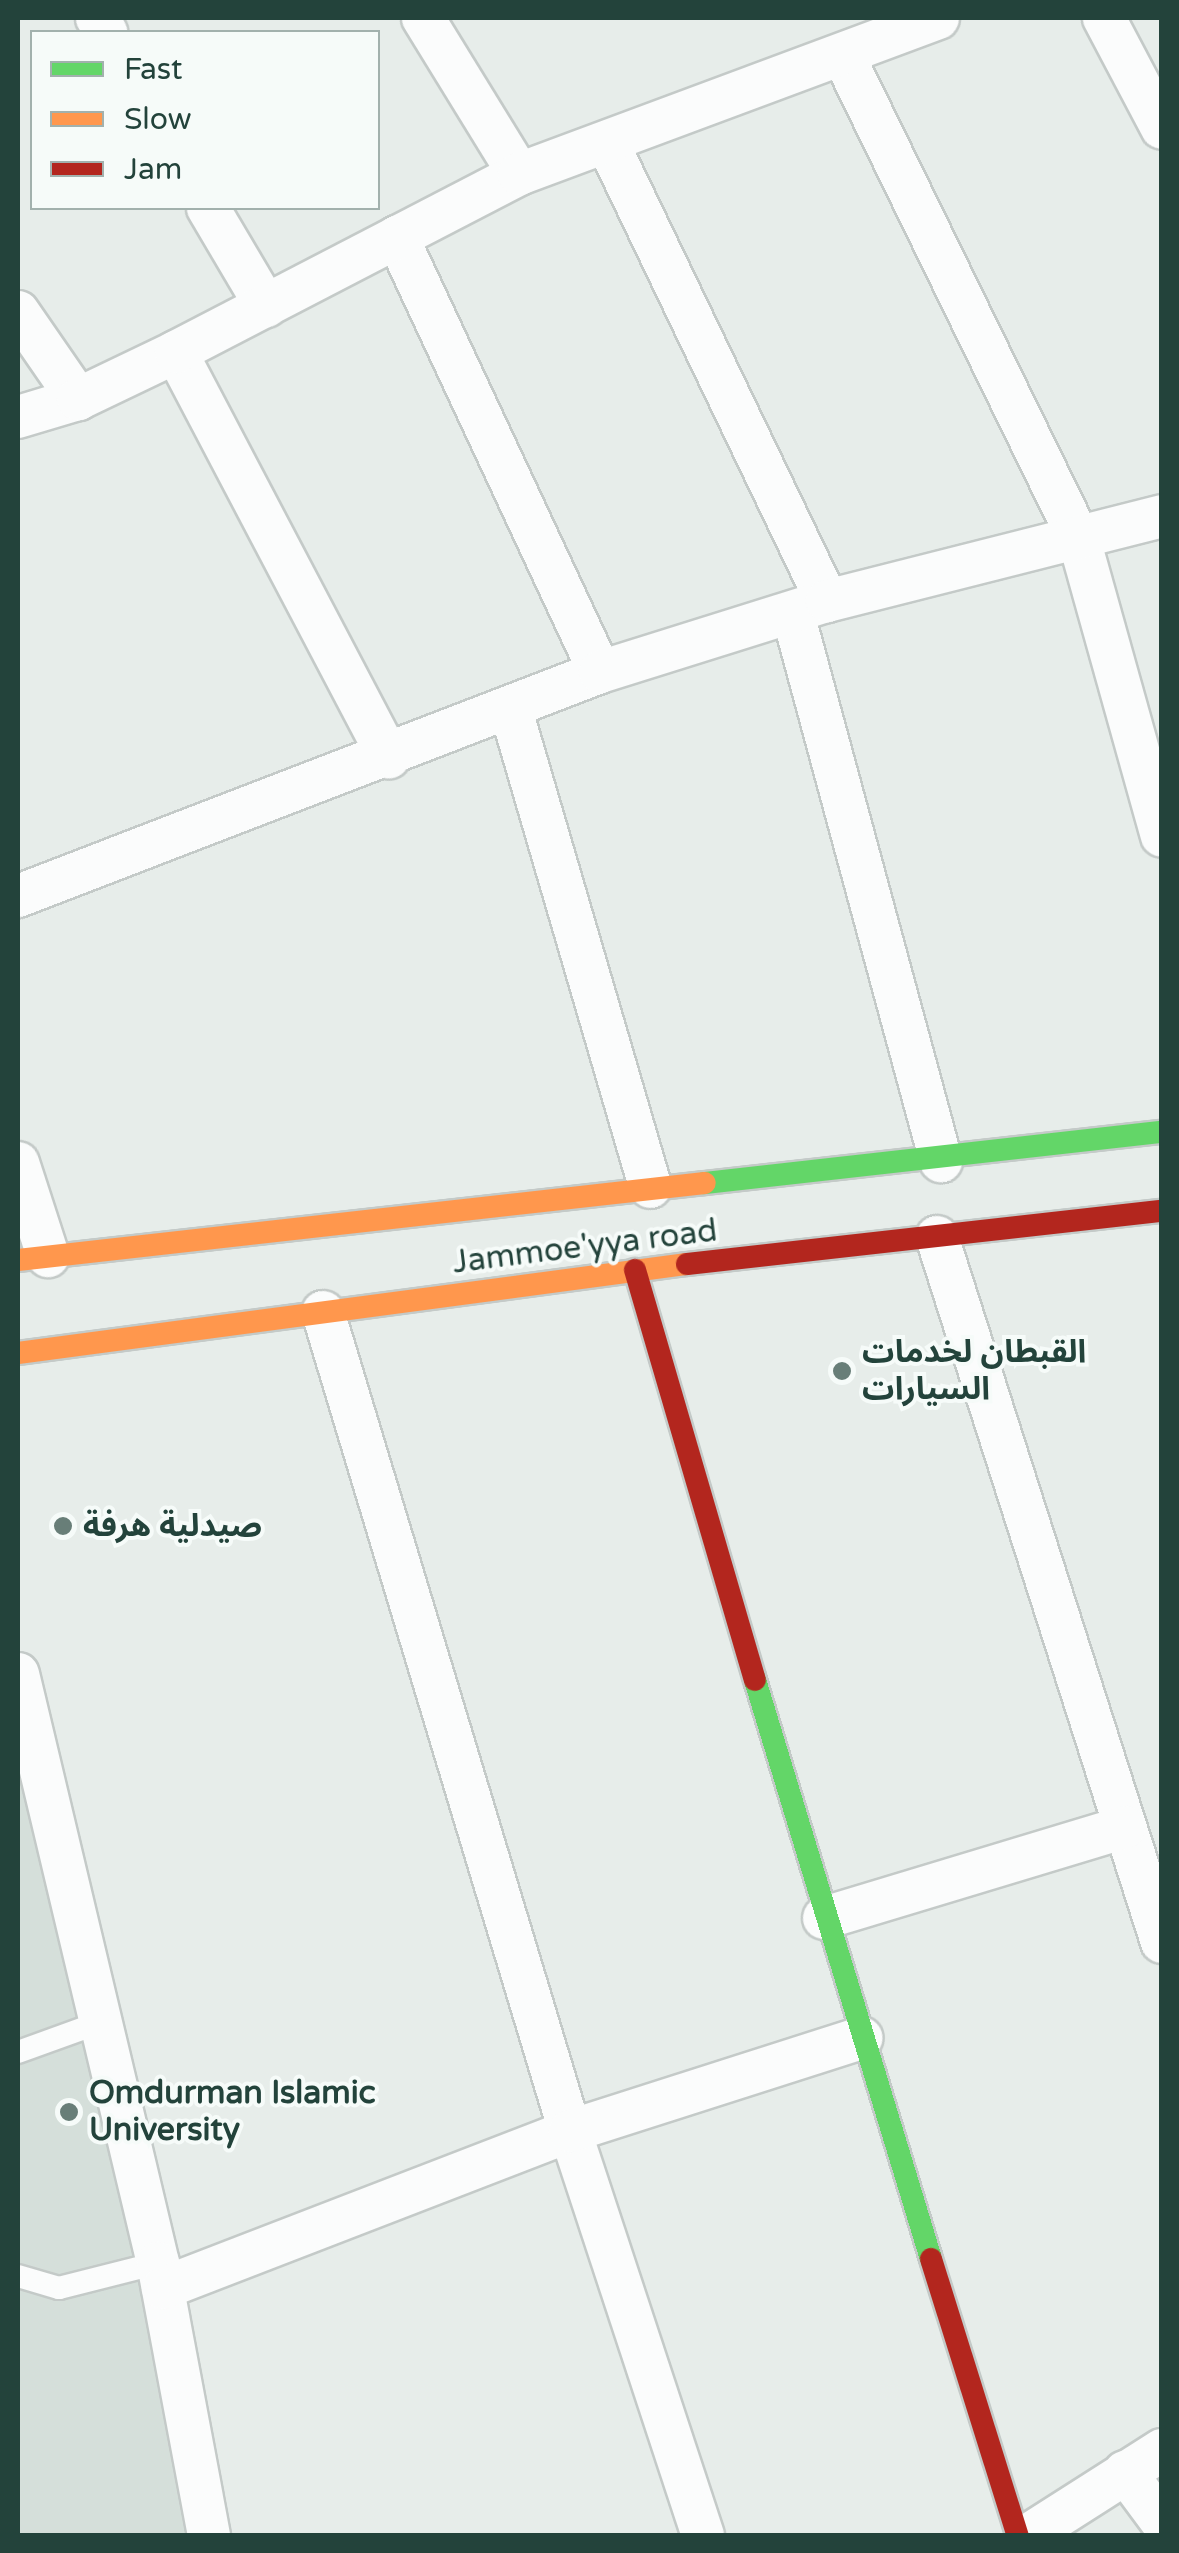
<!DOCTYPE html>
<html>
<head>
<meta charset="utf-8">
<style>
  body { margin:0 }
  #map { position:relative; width:1179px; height:2553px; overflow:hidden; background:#e7edea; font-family:"Varela Round","Noto Sans Arabic",sans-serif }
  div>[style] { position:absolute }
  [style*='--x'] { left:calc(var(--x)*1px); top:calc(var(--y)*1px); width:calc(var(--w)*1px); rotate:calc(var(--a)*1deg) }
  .built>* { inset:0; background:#d5dfda }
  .roads { filter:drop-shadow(2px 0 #c4cac8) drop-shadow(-2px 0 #c4cac8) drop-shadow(0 2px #c4cac8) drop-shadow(0 -2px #c4cac8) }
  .lane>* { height:22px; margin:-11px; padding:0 11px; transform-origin:11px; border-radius:11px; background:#fbfcfc }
  .street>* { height:42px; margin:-21px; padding:0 21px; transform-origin:21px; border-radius:21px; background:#fbfcfc }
  .fast>* { height:22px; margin:-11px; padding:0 11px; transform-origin:11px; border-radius:11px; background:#63d668 }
  .slow>* { height:22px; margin:-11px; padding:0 11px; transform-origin:11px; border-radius:11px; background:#ff974d }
  .jam>* { height:22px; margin:-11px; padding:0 11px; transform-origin:11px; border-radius:11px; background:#b3261e }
  .dots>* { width:28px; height:28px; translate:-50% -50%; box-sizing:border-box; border:5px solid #f6fbf9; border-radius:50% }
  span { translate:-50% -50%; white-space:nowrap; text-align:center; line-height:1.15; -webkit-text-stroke:8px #f6fbf9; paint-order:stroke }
  .street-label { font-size:32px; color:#23433b }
  .poi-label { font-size:32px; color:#23433b; font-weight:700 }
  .left { translate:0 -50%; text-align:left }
  .frame { position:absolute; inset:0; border:20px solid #23433b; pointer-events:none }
  .legend { position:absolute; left:30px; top:30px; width:350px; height:180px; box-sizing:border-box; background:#f6fbf9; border:2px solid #a2b1ad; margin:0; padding:12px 18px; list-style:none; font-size:30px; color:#23433b }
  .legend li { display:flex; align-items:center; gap:20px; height:50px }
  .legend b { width:50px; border:2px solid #a2b1ad }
</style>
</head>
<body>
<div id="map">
  <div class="built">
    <div style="clip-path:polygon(18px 1689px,225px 2535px,18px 2535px)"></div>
  </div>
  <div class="roads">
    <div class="lane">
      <div style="--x:18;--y:2052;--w:85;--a:-19.9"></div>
      <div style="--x:18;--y:2276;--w:43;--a:16.3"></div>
      <div style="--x:59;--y:2288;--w:102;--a:-14.2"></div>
    </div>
    <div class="street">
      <div style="--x:97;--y:18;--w:17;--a:57"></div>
      <div style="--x:423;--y:18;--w:183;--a:58.4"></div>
      <div style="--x:1104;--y:18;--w:124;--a:62.2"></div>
      <div style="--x:844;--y:57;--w:536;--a:64.01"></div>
      <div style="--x:1079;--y:539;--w:308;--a:74.4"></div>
      <div style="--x:607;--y:142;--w:509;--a:64.39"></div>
      <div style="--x:208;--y:208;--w:114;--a:59.4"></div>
      <div style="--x:397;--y:237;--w:480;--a:65"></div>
      <div style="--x:18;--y:312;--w:106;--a:55.4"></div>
      <div style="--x:176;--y:352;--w:458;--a:62.3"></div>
      <div style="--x:18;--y:417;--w:63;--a:-16.7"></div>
      <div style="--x:78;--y:399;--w:109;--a:-25.6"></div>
      <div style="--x:176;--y:352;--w:386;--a:-27.4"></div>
      <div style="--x:519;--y:174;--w:447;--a:-20.4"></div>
      <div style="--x:793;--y:614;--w:567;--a:74.86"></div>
      <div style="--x:510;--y:707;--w:500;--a:73.7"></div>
      <div style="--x:18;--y:896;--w:624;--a:-21.05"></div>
      <div style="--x:600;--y:672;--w:238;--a:-17.4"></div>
      <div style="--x:827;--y:601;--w:346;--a:-14.2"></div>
      <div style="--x:18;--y:1163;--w:98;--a:72.1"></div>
      <div style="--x:937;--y:1237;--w:740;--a:72.3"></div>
      <div style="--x:323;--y:1312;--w:855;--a:73.22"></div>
      <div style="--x:570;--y:2131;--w:426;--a:71.8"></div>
      <div style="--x:18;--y:1674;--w:605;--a:76.63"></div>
      <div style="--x:158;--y:2263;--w:278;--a:79.4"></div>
      <div style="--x:824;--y:1918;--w:314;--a:-16.8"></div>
      <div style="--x:163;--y:2288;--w:436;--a:-21.1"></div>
      <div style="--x:570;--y:2131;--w:306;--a:-17.7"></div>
      <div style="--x:1125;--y:2472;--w:62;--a:53.5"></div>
      <div style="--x:1027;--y:2536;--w:160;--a:-32.5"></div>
    </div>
    <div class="fast">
      <div style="--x:705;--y:1183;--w:460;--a:-6.4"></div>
      <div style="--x:755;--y:1680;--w:605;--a:73.09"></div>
    </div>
    <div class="slow">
      <div style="--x:18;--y:1260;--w:691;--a:-6.4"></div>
      <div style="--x:18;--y:1353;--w:675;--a:-7.58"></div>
    </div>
    <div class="jam">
      <div style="--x:687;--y:1264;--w:478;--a:-6.4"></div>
      <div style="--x:635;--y:1270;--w:427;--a:73.7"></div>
      <div style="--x:931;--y:2259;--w:290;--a:72.6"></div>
    </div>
  </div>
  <div class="dots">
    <div style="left:842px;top:1371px;background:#687e78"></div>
    <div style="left:63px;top:1526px;background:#687e78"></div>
    <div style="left:69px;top:2112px;background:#687e78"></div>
  </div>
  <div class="street-label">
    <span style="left:585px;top:1247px;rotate:-7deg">Jammoe'yya road</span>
  </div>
  <div class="poi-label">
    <span class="left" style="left:862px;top:1371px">القبطان لخدمات<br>السيارات</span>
    <span class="left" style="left:83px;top:1526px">صيدلية هرفة</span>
    <span class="left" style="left:89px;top:2112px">Omdurman Islamic<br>University</span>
  </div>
  <div class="frame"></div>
  <ul class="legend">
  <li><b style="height:12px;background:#63d668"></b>Fast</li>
  <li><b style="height:12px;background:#ff974d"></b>Slow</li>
  <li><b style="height:12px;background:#b3261e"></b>Jam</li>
  </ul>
</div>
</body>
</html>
